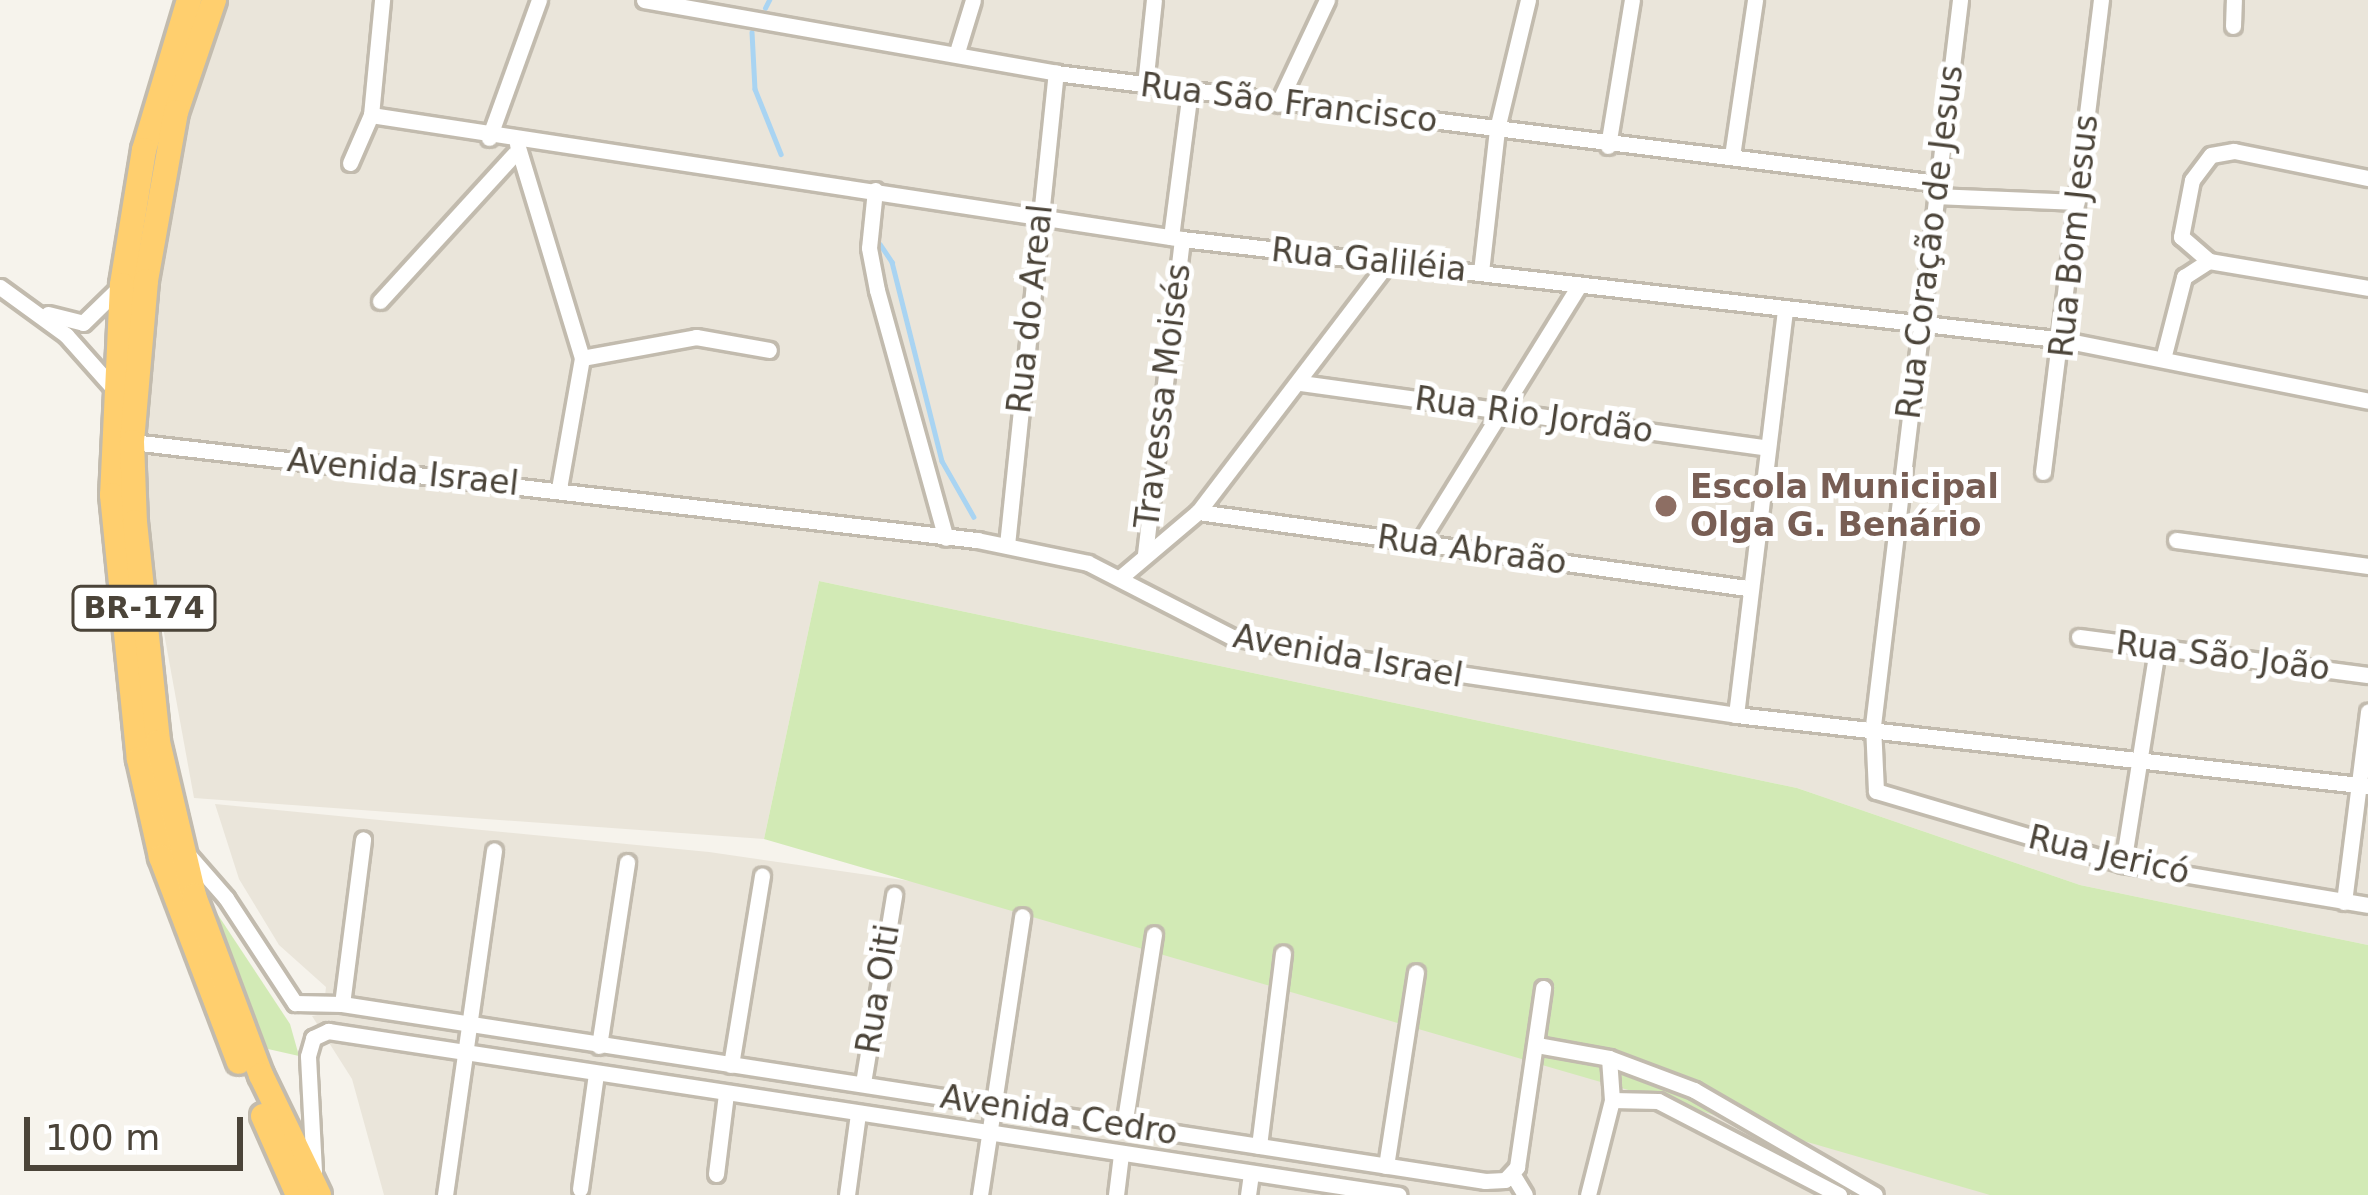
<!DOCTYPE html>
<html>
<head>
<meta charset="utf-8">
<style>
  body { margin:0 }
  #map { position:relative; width:2368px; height:1195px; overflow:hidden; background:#f6f3ec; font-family:"DejaVu Sans",sans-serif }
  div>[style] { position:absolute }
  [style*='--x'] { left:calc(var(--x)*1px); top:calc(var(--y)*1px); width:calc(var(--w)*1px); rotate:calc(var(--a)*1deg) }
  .residential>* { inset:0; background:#eae5da }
  .green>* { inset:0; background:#d2eab5 }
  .stream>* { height:4.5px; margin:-2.25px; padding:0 2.25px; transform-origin:2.25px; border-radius:2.25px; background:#a9d4f2 }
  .roads { filter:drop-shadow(3px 0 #c2bbae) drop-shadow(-3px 0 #c2bbae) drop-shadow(0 3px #c2bbae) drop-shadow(0 -3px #c2bbae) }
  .minor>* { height:15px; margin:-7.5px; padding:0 7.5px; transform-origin:7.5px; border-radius:7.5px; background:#fff }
  .highway>* { height:24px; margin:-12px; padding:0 12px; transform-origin:12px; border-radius:12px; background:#ffcf6e }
  .dots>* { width:33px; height:33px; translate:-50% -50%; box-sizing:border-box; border:6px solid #fff; border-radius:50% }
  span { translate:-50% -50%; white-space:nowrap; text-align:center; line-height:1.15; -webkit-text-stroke:10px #fff; paint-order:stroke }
  .shield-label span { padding:3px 9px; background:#fff; border:3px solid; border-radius:9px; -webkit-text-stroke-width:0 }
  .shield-label { font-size:30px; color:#4b4439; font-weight:700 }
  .street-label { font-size:33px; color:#4b4439 }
  .education-label { font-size:33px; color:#785e54; font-weight:700 }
  .left { translate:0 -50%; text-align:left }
  .scale { position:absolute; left:24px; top:1117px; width:219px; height:54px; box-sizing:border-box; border:6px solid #4b4439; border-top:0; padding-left:15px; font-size:36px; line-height:42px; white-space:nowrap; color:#4b4439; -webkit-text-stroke:9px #fff; paint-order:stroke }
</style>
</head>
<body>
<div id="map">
  <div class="residential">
    <div style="clip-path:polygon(215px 0,2368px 0,2368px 945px,2080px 885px,1797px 788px,819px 581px,764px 839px,194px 798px,120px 391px,141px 204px)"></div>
    <div style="clip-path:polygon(215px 804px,709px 852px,917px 882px,1993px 1195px,384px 1195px,352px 1079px,312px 1016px,323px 1014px,326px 987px,279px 945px,239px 879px)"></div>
  </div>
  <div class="green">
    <div style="clip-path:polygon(819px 581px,1797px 788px,2080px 885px,2368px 945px,2368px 1195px,1990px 1195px,764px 839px)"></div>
    <div style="clip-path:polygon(216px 912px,290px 1024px,299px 1056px,268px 1049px,261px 1039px)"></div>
  </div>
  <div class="stream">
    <div style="--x:765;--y:8;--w:9;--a:-63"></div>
    <div style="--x:752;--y:32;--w:57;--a:87"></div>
    <div style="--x:755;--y:89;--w:70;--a:68.2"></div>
    <div style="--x:880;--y:244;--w:22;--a:56"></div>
    <div style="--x:892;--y:262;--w:205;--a:75.9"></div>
    <div style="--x:942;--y:461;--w:64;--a:60.3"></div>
  </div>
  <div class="roads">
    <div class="minor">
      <div style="--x:644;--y:0;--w:418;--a:10"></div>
      <div style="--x:1056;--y:73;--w:888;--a:7.12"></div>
      <div style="--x:1960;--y:0;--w:730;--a:96.84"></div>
      <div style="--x:1873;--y:725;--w:66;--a:87.4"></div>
      <div style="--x:1876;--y:791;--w:258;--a:16.5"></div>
      <div style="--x:2123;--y:864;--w:248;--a:9.5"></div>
      <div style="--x:2233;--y:26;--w:26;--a:-88"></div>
      <div style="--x:957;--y:52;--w:54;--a:-72.9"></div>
      <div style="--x:1145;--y:85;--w:85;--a:-84"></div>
      <div style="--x:1278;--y:104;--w:115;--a:-64.8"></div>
      <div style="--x:371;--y:115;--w:820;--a:8.69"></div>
      <div style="--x:1182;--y:239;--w:888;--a:6.53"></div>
      <div style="--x:2064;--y:340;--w:310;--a:11.3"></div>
      <div style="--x:489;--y:138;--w:147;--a:-70.1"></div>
      <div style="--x:517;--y:144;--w:224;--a:73.1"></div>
      <div style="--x:582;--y:358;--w:133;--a:100"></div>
      <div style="--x:1608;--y:146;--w:148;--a:-80.7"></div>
      <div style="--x:1732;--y:156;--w:158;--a:-81.6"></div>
      <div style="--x:350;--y:163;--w:52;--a:-66.4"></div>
      <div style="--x:371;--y:115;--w:116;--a:-84.5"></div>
      <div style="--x:875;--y:190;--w:58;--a:95.9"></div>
      <div style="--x:869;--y:248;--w:43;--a:79.2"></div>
      <div style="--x:877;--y:290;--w:257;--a:74.5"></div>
      <div style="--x:1936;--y:196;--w:141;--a:2.4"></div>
      <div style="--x:1171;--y:237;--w:147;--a:-82.6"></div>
      <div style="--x:2209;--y:261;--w:37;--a:-139"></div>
      <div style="--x:2181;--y:237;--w:58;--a:-79.1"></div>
      <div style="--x:2192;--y:180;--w:31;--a:-53"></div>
      <div style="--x:2211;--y:155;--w:23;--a:-10"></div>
      <div style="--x:2234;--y:151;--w:137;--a:11.4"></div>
      <div style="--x:1481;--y:272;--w:144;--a:-83.6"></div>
      <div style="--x:1497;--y:129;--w:133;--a:-76.5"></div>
      <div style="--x:0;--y:287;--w:82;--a:36"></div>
      <div style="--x:66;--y:335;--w:71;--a:48.4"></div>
      <div style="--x:380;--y:301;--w:199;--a:-47.6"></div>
      <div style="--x:48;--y:314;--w:36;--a:14"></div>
      <div style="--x:83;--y:323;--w:52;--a:-44.2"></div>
      <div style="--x:2164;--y:355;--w:81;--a:-75.6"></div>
      <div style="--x:2184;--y:277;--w:30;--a:-33"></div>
      <div style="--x:2209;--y:261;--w:161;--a:9.6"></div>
      <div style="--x:582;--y:358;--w:116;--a:-10.4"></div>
      <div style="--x:696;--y:337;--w:74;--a:10.1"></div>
      <div style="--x:1301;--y:383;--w:471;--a:7.9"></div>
      <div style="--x:132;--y:442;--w:851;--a:6.62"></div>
      <div style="--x:977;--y:540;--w:113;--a:11.7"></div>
      <div style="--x:1088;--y:563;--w:162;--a:27.2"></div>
      <div style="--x:1232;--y:637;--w:108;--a:10.2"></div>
      <div style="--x:1338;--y:656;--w:402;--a:8.4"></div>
      <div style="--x:1736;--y:715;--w:636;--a:6.41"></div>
      <div style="--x:2043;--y:472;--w:476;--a:-83"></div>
      <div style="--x:1198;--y:512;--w:554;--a:7.88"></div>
      <div style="--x:2176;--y:540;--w:194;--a:7.7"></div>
      <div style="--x:1420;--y:542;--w:301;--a:-58.2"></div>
      <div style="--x:1007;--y:545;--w:475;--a:-84.1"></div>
      <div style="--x:1145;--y:554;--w:317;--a:-83.3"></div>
      <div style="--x:1121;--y:577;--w:101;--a:-40.2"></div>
      <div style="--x:1198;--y:512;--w:312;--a:-52.7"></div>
      <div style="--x:2079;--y:637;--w:291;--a:7.5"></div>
      <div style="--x:1736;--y:715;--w:408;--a:-83.1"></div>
      <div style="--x:184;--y:850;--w:64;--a:48.8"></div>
      <div style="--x:226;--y:898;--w:126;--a:56.7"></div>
      <div style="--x:295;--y:1003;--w:47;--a:1.2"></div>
      <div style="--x:342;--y:1004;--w:1157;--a:8.8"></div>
      <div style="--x:1485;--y:1181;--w:20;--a:-3"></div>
      <div style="--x:1505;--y:1180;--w:18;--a:-47"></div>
      <div style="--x:1517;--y:1167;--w:181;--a:-81.7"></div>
      <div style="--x:2123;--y:864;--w:217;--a:-81"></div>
      <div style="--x:2344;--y:902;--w:192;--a:-82.8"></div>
      <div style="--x:342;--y:1004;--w:166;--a:-82.7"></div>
      <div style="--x:1537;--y:1045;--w:73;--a:10.2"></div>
      <div style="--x:1609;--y:1058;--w:91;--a:20.6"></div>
      <div style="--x:1694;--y:1090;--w:209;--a:30.1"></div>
      <div style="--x:599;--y:1046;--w:186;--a:-81.3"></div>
      <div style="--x:731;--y:1065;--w:192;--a:-80.7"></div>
      <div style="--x:863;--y:1083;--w:191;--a:-80.6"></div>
      <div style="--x:1612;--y:1100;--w:46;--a:1.2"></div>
      <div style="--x:1658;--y:1101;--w:204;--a:27.4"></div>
      <div style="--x:1124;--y:1126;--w:194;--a:-81.1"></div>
      <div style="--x:1259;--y:1146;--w:194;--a:-82.9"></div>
      <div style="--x:1386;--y:1166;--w:196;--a:-81.2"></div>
      <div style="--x:314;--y:1171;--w:115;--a:-93"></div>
      <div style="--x:308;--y:1056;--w:19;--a:-74"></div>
      <div style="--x:313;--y:1038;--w:17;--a:-25"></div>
      <div style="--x:328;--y:1031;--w:1083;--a:8.71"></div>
      <div style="--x:716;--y:1174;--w:81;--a:-82.9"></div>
      <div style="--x:1513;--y:1175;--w:23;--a:59"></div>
      <div style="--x:580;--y:1189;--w:116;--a:-82.1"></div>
      <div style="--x:445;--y:1195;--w:348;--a:-81.9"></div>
      <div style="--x:847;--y:1195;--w:82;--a:-82.3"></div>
      <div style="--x:980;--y:1195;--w:282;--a:-81.4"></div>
      <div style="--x:1116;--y:1195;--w:41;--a:-83"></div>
      <div style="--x:1248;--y:1195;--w:21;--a:-82"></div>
      <div style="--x:1588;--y:1195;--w:98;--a:-75.8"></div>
      <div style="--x:1612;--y:1100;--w:42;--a:-94.1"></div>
    </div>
    <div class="highway">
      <div style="--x:189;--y:0;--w:157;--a:106.7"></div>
      <div style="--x:144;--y:150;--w:137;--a:99.3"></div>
      <div style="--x:122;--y:285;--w:210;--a:92.7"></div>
      <div style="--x:112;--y:495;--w:265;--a:84.2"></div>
      <div style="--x:139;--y:759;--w:100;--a:77.3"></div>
      <div style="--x:161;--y:857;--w:219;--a:69.2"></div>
      <div style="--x:214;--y:0;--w:118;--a:108.7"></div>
      <div style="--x:176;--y:112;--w:172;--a:100.1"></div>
      <div style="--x:146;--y:281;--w:162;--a:95"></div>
      <div style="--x:132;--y:442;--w:80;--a:87.9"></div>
      <div style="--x:135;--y:522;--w:221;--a:84"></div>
      <div style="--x:158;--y:742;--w:158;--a:76.8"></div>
      <div style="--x:194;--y:896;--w:191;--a:69.5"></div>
      <div style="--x:261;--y:1075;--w:133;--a:64.2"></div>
      <div style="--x:263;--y:1116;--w:86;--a:66.1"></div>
    </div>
  </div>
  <div class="dots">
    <div style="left:1666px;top:506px;background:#8d6e63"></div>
  </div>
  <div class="shield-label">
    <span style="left:144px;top:608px">BR-174</span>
  </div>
  <div class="street-label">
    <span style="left:1289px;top:103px;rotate:7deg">Rua São Francisco</span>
    <span style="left:2074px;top:236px;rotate:-84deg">Rua Bom Jesus</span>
    <span style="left:1930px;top:242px;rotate:-83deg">Rua Coração de Jesus</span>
    <span style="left:1369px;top:260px;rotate:6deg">Rua Galiléia</span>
    <span style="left:1030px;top:309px;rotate:-84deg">Rua do Areal</span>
    <span style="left:1163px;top:396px;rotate:-83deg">Travessa Moisés</span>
    <span style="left:1534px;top:415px;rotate:8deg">Rua Rio Jordão</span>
    <span style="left:403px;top:472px;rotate:6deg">Avenida Israel</span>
    <span style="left:1472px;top:550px;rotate:8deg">Rua Abraão</span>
    <span style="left:1348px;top:656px;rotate:10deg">Avenida Israel</span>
    <span style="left:2223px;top:656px;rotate:7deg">Rua São João</span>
    <span style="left:2109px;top:855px;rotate:13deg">Rua Jericó</span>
    <span style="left:878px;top:989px;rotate:-81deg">Rua Oiti</span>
    <span style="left:1059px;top:1115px;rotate:9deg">Avenida Cedro</span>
  </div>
  <div class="education-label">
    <span class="left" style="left:1690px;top:506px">Escola Municipal<br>Olga G. Benário</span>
  </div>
  <div class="scale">100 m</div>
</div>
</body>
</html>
